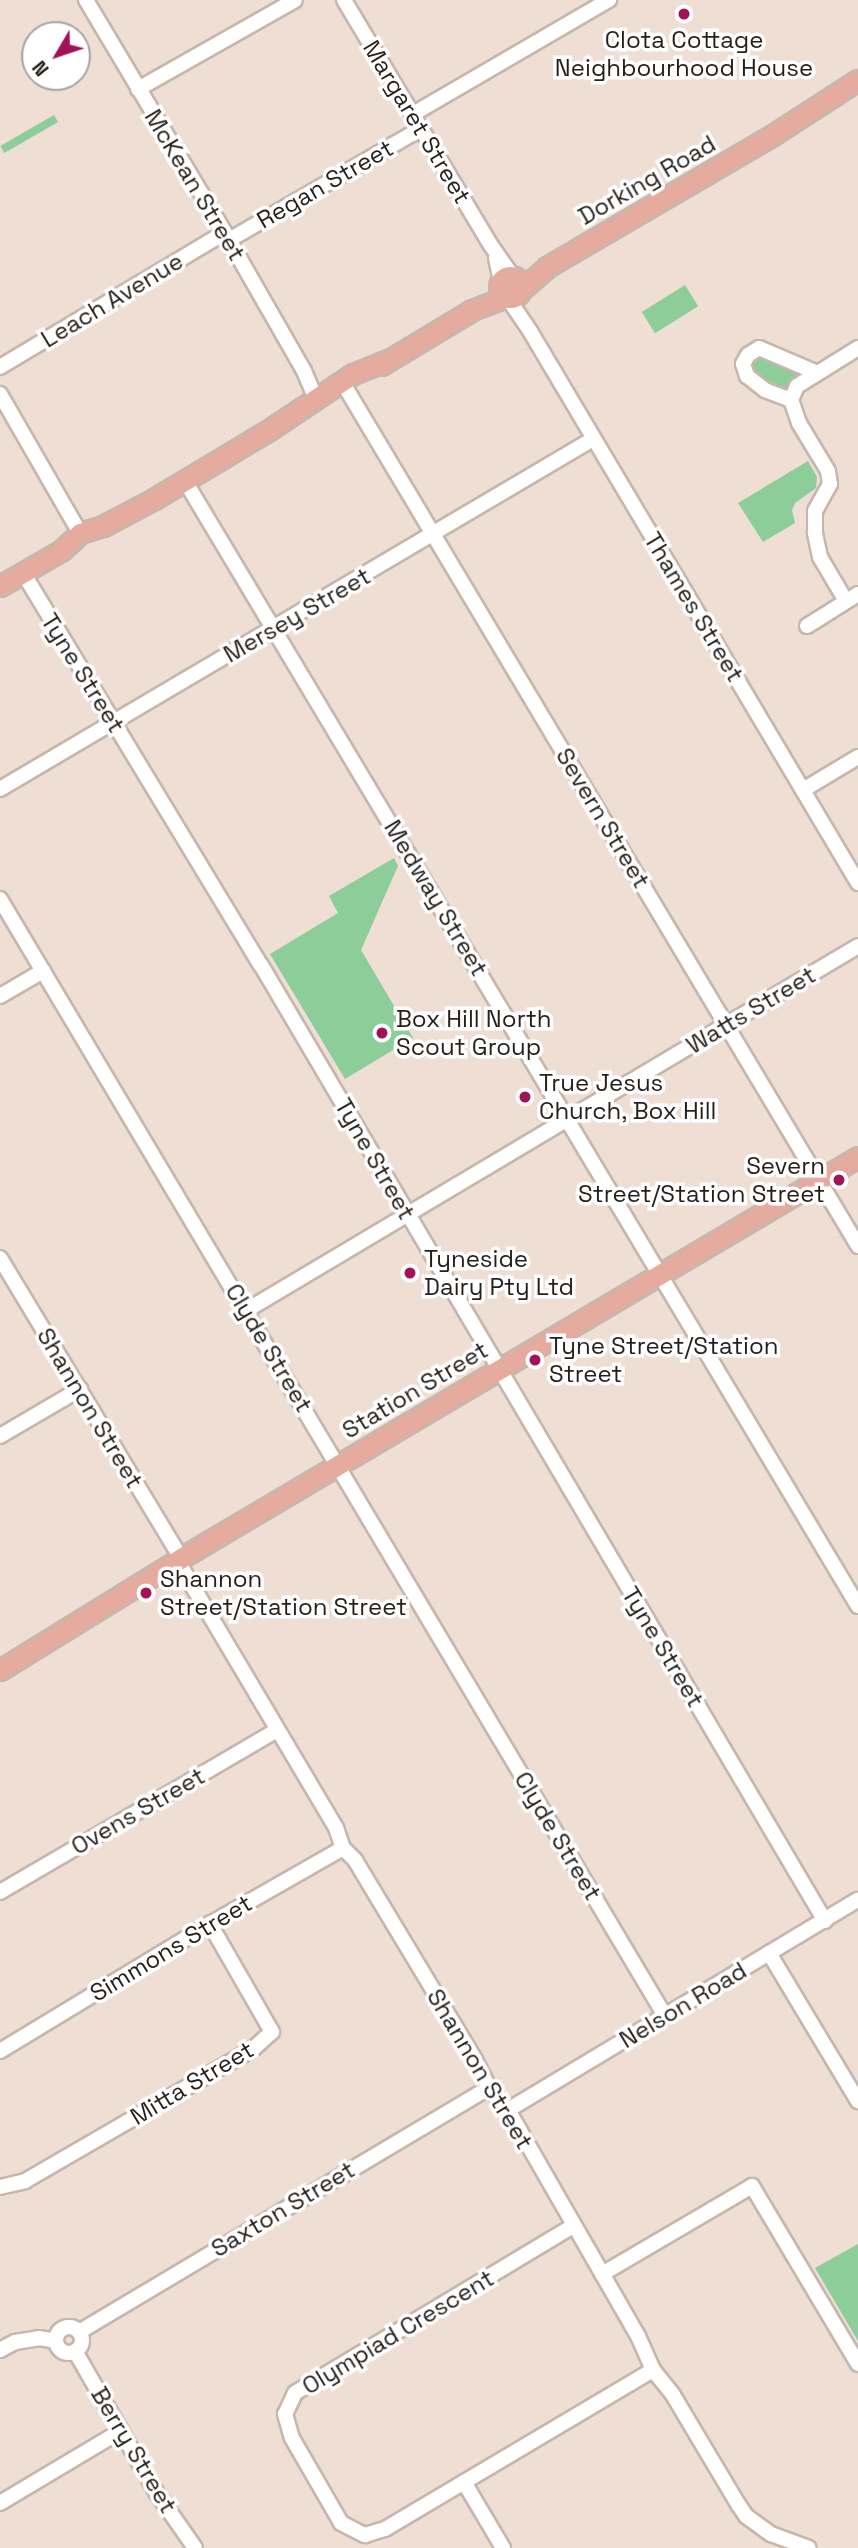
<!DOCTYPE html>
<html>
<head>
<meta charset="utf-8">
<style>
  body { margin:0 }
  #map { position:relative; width:858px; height:2548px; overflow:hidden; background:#eeded4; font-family:"Space Grotesk",sans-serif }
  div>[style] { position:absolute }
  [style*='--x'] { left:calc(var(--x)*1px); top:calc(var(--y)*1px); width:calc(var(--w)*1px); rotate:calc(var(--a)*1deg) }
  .green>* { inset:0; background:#8dcd99; transform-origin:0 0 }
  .roads { filter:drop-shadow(2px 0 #c6b7ad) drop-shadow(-2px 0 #c6b7ad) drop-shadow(0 2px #c6b7ad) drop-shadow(0 -2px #c6b7ad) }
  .minor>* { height:14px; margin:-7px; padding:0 7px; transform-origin:7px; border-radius:7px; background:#fff }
  .minor>.ring { margin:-7px; padding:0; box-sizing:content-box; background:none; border:14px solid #fff; border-radius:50% }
  .major>* { height:19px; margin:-9.5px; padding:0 9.5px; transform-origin:9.5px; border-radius:9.5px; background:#e5ab9f }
  .major>.ring { margin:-9.5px; padding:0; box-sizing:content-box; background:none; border:19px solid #e5ab9f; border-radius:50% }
  .dots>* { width:19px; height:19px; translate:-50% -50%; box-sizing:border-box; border:4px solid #fff; border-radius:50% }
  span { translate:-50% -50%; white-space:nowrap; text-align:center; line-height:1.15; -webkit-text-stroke:7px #fff; paint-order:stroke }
  .poi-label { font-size:24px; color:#241f1b }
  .left { translate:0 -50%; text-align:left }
  .right { translate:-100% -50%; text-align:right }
  .street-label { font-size:24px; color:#241f1b }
  .north { position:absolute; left:21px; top:21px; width:70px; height:70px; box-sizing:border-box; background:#fff; border:2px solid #a7a5a4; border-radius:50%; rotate:231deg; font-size:19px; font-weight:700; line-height:28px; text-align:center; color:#241f1b }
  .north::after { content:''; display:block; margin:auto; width:24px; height:32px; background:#a21256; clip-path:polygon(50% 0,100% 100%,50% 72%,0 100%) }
</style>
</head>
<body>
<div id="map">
  <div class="green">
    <div style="left:54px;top:115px;width:8px;height:62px;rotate:60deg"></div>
    <div style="left:685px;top:285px;width:25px;height:51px;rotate:58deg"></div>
    <div style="clip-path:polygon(767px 357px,801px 374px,793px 380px,785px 394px,749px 367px,752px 359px)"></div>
    <div style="clip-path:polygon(808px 461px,817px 477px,816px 488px,795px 503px,792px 510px,795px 523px,763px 542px,738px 503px)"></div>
    <div style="clip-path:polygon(394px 858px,398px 866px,361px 950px,413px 1038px,345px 1079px,270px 954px,338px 913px,329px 896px)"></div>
    <div style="clip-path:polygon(858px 2244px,858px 2341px,815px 2268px)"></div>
  </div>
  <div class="roads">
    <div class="minor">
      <div style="--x:86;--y:0;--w:279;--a:59.2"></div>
      <div style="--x:229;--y:240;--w:151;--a:60.2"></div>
      <div style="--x:304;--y:371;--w:28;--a:67"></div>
      <div style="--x:344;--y:0;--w:284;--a:59.1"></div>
      <div style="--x:490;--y:244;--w:40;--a:55.1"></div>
      <div style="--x:138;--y:89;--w:180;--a:-29.5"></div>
      <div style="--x:413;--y:114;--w:227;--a:-30.2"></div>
      <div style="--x:229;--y:240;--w:223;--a:-30.1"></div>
      <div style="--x:496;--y:258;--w:25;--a:78"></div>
      <div style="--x:507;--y:297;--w:41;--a:55.9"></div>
      <div style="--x:530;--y:331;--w:642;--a:59.28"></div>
      <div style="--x:0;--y:367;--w:261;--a:-30.9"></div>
      <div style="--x:347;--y:390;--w:997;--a:59.16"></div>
      <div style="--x:0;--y:394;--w:160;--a:60.1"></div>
      <div style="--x:791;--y:400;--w:28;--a:-159"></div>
      <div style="--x:765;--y:390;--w:23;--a:-142"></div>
      <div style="--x:747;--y:376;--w:13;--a:-108"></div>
      <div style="--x:743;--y:364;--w:10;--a:-61"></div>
      <div style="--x:748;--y:355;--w:13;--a:-32"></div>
      <div style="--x:759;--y:348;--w:61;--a:23.2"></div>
      <div style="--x:185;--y:481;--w:1311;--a:59.11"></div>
      <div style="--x:28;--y:581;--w:449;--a:58.8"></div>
      <div style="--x:261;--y:965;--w:1110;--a:59.46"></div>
      <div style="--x:846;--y:601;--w:51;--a:-120.6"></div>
      <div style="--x:820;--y:557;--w:25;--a:-102"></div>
      <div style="--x:815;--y:533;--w:22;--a:-90"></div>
      <div style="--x:815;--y:511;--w:31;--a:-61"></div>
      <div style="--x:830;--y:484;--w:13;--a:-99"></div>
      <div style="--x:828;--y:471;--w:56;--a:-121.1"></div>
      <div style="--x:799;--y:423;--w:24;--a:-109"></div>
      <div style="--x:791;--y:400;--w:15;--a:-67"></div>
      <div style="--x:797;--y:386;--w:72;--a:-31.9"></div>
      <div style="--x:807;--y:626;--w:60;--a:-32.1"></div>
      <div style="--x:0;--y:789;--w:689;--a:-30.55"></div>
      <div style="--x:803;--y:790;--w:64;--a:-31"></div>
      <div style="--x:0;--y:899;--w:1300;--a:59.23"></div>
      <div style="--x:0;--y:996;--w:50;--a:-30.2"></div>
      <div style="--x:0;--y:1258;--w:350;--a:58.9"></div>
      <div style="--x:247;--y:1310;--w:711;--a:-30.78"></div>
      <div style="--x:0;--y:1436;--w:93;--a:-30.4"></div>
      <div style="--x:177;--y:1560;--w:312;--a:59.3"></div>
      <div style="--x:336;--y:1828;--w:21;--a:71"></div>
      <div style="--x:343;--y:1848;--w:17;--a:45"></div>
      <div style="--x:355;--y:1860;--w:233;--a:59"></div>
      <div style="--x:475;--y:2060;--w:31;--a:63"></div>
      <div style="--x:489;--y:2088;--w:29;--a:49"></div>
      <div style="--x:508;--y:2110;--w:261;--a:60.1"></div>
      <div style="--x:638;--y:2336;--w:37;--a:66"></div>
      <div style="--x:653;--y:2370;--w:32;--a:51"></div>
      <div style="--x:673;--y:2395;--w:127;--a:59.2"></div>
      <div style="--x:738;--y:2504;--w:14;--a:56"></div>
      <div style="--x:746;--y:2516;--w:31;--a:36"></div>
      <div style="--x:771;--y:2534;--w:40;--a:20.2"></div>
      <div style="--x:0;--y:1892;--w:321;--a:-30.3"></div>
      <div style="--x:769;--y:1953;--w:173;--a:59"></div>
      <div style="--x:0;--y:2051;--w:245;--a:-31.2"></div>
      <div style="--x:210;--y:1924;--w:153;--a:-29.7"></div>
      <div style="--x:508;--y:2110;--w:408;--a:-31"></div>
      <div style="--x:0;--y:2187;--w:26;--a:-13"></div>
      <div style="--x:25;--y:2181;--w:265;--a:-30.1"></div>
      <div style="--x:254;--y:2048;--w:24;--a:-42"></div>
      <div style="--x:272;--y:2032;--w:125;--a:-119.9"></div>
      <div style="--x:573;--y:2226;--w:324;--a:149"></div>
      <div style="--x:295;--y:2393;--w:23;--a:115"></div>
      <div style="--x:285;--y:2414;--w:25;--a:74"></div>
      <div style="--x:292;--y:2438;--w:98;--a:60"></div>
      <div style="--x:341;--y:2523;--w:27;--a:27"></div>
      <div style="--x:365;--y:2535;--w:21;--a:-17"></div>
      <div style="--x:385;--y:2529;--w:312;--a:-30.7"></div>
      <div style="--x:602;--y:2274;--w:174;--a:-30.4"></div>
      <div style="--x:752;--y:2186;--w:207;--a:59.2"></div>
      <div class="ring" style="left:56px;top:2327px;width:12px;height:12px"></div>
      <div style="--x:79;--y:2332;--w:477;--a:-30.8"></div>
      <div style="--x:0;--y:2350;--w:17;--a:-28"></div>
      <div style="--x:15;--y:2342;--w:24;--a:-9"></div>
      <div style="--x:39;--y:2338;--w:17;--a:10"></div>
      <div style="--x:75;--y:2351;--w:163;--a:60.1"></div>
      <div style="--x:156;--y:2492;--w:68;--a:55.1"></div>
      <div style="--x:464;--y:2482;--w:77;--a:59.4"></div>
      <div style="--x:0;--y:2503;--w:141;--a:-30.8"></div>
    </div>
    <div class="major">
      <div class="ring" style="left:499px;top:276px;width:3px;height:3px"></div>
      <div style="--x:521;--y:290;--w:35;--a:-41"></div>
      <div style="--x:547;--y:267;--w:259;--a:-30.3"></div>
      <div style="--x:771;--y:136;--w:103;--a:-32.8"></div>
      <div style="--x:381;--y:365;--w:106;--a:-31.1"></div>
      <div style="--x:472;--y:310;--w:36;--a:-21"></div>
      <div style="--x:0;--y:586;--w:72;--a:-30.1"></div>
      <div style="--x:62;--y:550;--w:25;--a:-43"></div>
      <div style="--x:80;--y:533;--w:24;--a:-17"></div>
      <div style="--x:103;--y:526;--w:58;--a:-27.9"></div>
      <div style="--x:154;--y:499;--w:134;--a:-31"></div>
      <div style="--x:269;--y:430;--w:101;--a:-33.7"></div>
      <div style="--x:353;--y:374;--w:40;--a:-22"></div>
      <div style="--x:0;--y:1670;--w:213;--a:-31.7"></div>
      <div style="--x:181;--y:1558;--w:787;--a:-30.64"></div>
    </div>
  </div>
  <div class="dots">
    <div style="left:684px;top:14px;background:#a21256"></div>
    <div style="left:382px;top:1033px;background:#a21256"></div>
    <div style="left:525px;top:1097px;background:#a21256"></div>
    <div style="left:839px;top:1180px;background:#a21256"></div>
    <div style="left:410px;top:1273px;background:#a21256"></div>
    <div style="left:535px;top:1360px;background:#a21256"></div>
    <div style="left:146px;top:1593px;background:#a21256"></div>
  </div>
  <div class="poi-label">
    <span style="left:684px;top:54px">Clota Cottage<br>Neighbourhood House</span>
    <span class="left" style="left:396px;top:1033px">Box Hill North<br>Scout Group</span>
    <span class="left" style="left:539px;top:1097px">True Jesus<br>Church, Box Hill</span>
    <span class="right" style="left:825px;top:1180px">Severn<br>Street/Station Street</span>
    <span class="left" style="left:424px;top:1273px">Tyneside<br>Dairy Pty Ltd</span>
    <span class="left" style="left:549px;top:1360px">Tyne Street/Station<br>Street</span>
    <span class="left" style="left:160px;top:1593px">Shannon<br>Street/Station Street</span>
  </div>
  <div class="street-label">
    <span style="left:417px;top:122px;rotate:59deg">Margaret Street</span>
    <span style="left:647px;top:180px;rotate:-30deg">Dorking Road</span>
    <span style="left:325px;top:184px;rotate:-30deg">Regan Street</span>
    <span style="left:195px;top:185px;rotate:59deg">McKean Street</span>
    <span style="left:112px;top:300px;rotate:-31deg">Leach Avenue</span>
    <span style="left:694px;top:607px;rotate:59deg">Thames Street</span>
    <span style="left:297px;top:615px;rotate:-30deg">Mersey Street</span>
    <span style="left:83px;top:673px;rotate:58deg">Tyne Street</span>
    <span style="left:603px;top:818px;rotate:59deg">Severn Street</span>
    <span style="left:436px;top:898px;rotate:59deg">Medway Street</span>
    <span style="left:751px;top:1010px;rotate:-31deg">Watts Street</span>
    <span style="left:375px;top:1159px;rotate:60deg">Tyne Street</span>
    <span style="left:269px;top:1348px;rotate:59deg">Clyde Street</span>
    <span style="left:415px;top:1390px;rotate:-31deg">Station Street</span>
    <span style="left:90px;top:1408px;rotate:59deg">Shannon Street</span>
    <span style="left:663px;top:1647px;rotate:59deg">Tyne Street</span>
    <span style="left:138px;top:1811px;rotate:-30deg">Ovens Street</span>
    <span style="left:558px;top:1836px;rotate:59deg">Clyde Street</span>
    <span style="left:171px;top:1948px;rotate:-31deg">Simmons Street</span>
    <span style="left:683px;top:2005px;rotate:-31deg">Nelson Road</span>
    <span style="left:480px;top:2069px;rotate:59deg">Shannon Street</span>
    <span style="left:192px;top:2083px;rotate:-31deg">Mitta Street</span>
    <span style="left:283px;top:2209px;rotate:-31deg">Saxton Street</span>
    <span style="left:398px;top:2332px;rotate:-31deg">Olympiad Crescent</span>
    <span style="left:134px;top:2450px;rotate:59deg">Berry Street</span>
  </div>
  <div class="north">N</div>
</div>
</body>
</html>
